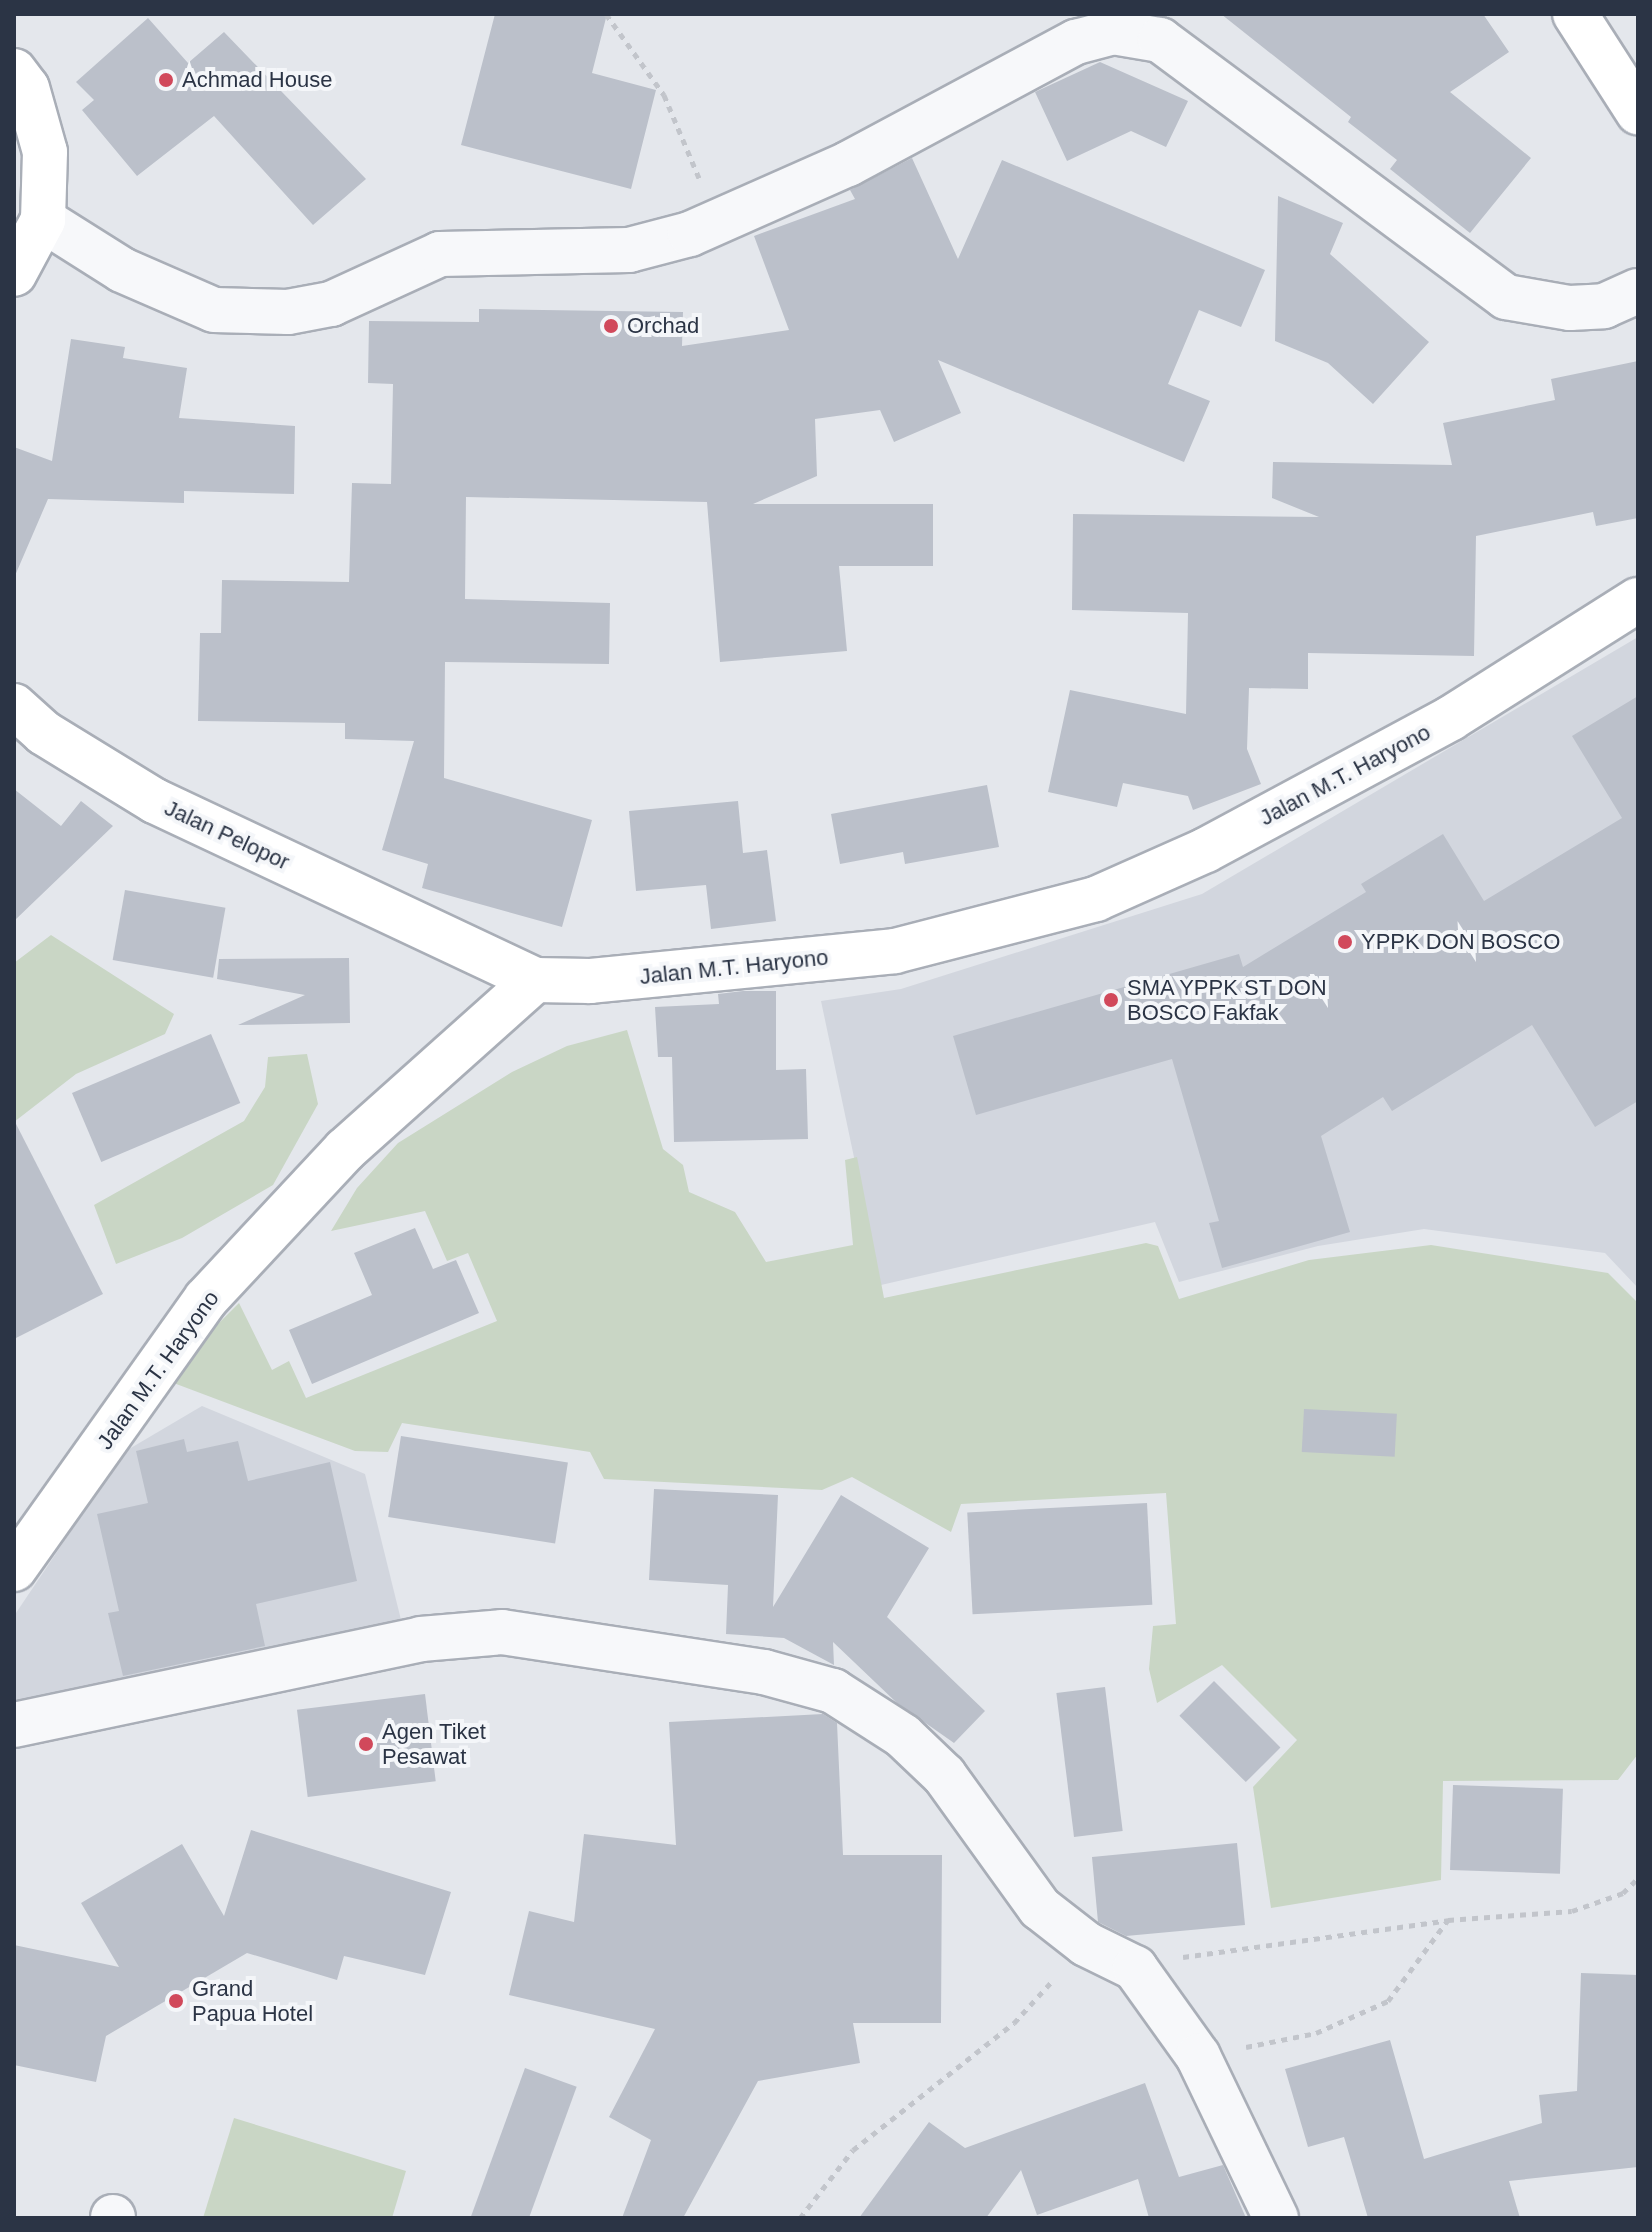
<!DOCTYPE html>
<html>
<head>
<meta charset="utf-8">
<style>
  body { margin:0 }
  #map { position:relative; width:1652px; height:2232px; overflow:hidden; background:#e4e7ec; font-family:Helvetica,sans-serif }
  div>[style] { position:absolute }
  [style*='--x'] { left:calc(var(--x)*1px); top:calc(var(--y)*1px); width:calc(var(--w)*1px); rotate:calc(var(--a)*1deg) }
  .built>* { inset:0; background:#d2d6de }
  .green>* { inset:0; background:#c9d6c5 }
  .building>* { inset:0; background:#bbc0ca; transform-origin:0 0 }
  .path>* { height:5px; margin-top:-2.5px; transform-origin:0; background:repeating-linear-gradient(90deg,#c2c5cb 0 6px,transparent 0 12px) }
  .roads { filter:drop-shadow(2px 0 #a9aeb7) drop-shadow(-2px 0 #a9aeb7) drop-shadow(0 2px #a9aeb7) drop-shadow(0 -2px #a9aeb7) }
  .minor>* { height:44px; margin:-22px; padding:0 22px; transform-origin:22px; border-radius:22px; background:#f7f8fa }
  .major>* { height:44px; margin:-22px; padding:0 22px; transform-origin:22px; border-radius:22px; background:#fff }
  .dots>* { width:22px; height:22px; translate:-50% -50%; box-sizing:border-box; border:4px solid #f4f6f9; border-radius:50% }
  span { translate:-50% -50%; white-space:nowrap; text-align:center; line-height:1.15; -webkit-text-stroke:8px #f4f6f9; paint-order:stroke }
  .poi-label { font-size:22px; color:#2b3445 }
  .left { translate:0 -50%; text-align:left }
  .street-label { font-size:22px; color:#2b3445 }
  .frame { position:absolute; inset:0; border:16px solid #2b3445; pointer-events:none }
</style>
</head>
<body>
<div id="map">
  <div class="built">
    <div style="clip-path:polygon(1638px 637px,1638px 1288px,1605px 1253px,1424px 1229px,1318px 1246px,1179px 1282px,1155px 1222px,881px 1285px,821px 1001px,901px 989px,1202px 894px)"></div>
    <div style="clip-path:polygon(202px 1406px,365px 1474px,403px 1628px,14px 1715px,14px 1616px,124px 1452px)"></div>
  </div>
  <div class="green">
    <div style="clip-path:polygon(51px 935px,174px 1014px,165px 1034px,76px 1074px,14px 1122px,14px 963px)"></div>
    <div style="clip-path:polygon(627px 1030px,663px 1149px,683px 1165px,689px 1192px,735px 1212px,766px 1262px,853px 1245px,845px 1160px,857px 1157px,884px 1298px,1146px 1243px,1158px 1246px,1179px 1299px,1309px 1260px,1431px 1245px,1608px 1273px,1638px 1303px,1638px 1754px,1618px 1780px,1443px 1781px,1441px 1880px,1271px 1908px,1253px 1787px,1297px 1740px,1222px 1665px,1157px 1703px,1149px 1669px,1153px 1626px,1176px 1624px,1166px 1493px,961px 1504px,951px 1532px,852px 1477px,822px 1490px,604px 1479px,590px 1452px,402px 1423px,388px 1452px,355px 1451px,163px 1379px,239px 1303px,272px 1370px,289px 1361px,306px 1398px,497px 1321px,468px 1253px,447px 1261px,425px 1211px,331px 1231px,357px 1188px,398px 1143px,512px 1072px,567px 1046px)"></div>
    <div style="clip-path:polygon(307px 1054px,318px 1104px,273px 1185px,182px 1238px,116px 1264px,94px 1205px,244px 1121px,265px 1087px,268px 1057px)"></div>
    <div style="clip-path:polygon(234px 2118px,406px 2171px,392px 2218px,203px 2218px)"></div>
  </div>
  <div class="building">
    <div style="clip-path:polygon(495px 14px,607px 14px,592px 73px,656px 90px,631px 189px,461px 145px)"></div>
    <div style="clip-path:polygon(1221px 14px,1483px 14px,1509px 52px,1450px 92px,1531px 158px,1470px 233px,1390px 169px,1397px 160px,1348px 122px,1351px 117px)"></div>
    <div style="clip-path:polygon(148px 18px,188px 63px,224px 32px,366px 179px,313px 225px,214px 116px,137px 176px,82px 110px,94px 100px,76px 82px)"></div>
    <div style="clip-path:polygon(1100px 62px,1188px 101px,1166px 147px,1131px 131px,1067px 161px,1035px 92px)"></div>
    <div style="clip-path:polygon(912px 158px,958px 259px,1002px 160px,1265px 270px,1241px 327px,1199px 310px,1168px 384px,1210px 401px,1184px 462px,938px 360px,961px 413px,894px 442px,880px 410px,815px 419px,817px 476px,753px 504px,933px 504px,933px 566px,839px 566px,847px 651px,720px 662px,707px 502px,466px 497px,465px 599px,610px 603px,609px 664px,445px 662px,444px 778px,592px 820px,562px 927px,422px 888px,428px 864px,382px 850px,414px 741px,345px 739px,345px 723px,198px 721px,200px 633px,221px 633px,222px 580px,349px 582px,352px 483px,391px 484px,393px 384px,368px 383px,369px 321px,479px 322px,479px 309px,683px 312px,682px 346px,789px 330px,754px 236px,855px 199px,850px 190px)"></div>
    <div style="clip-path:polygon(1278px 196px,1343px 223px,1330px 254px,1429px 342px,1373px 404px,1328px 363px,1275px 341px)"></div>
    <div style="clip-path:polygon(71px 339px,125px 347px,123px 358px,187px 368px,179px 418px,295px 426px,294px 494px,184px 491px,184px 503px,48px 499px,14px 578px,14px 447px,52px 461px)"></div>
    <div style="clip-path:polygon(1638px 361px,1638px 518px,1596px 526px,1593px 512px,1476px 536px,1474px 656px,1308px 653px,1308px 689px,1249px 688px,1247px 749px,1261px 784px,1193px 810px,1188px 796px,1123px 783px,1117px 807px,1048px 792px,1070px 690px,1186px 714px,1188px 613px,1072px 610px,1073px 514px,1319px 517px,1272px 498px,1273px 462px,1452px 465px,1443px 423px,1555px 400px,1551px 379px)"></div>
    <div style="clip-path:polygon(1638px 696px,1638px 1101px,1595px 1127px,1532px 1025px,1392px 1111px,1383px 1097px,1321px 1136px,1350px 1232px,1222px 1268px,1209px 1223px,1219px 1221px,1172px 1059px,976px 1115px,953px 1036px,1239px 954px,1243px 967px,1366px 892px,1361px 884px,1443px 834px,1484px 901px,1622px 818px,1572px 736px)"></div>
    <div style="clip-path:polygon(987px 785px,999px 847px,905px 864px,903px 852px,840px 864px,831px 814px)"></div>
    <div style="clip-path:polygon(14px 789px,61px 826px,81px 801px,113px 826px,14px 921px)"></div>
    <div style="clip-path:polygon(738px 801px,743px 853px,767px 850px,776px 921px,711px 929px,706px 885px,636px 891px,629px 811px)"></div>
    <div style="left:125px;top:890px;width:102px;height:71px;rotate:10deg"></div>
    <div style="clip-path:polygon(349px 958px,350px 1023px,238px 1025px,305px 995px,217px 979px,219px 959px)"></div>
    <div style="clip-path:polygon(743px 991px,776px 991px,776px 1070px,806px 1069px,808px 1139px,674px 1142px,672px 1057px,658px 1057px,655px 1007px,719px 1004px,718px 994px)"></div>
    <div style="left:211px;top:1034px;width:75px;height:151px;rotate:67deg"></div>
    <div style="clip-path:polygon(14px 1120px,103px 1294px,14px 1339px)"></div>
    <div style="clip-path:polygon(415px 1228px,433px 1269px,456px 1260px,479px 1313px,312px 1384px,289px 1330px,372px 1295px,354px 1253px)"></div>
    <div style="left:1304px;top:1409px;width:93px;height:43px;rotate:3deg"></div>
    <div style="left:401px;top:1436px;width:169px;height:82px;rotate:9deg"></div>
    <div style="clip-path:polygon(184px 1439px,187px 1452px,238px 1441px,248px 1481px,330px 1462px,357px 1581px,256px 1604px,265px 1646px,123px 1676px,108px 1613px,119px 1611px,97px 1514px,148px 1503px,136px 1451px)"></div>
    <div style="clip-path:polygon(654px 1489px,778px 1495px,773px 1607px,841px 1495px,929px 1548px,887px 1617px,985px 1711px,954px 1743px,897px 1703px,833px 1642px,834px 1665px,784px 1638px,726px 1634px,728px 1585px,649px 1580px)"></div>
    <div style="left:1147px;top:1503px;width:102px;height:180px;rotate:87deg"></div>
    <div style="left:1214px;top:1681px;width:94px;height:49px;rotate:45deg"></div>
    <div style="left:1105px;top:1687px;width:145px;height:49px;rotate:83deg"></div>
    <div style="left:425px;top:1694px;width:88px;height:129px;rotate:83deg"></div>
    <div style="clip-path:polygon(823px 1714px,837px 1723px,843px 1855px,942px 1855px,941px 2023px,853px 2023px,860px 2063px,758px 2081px,683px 2218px,622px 2218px,651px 2140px,609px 2117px,655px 2029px,509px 1995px,529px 1911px,574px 1922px,584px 1834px,676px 1845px,669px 1722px)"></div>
    <div style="left:1453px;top:1785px;width:110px;height:85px;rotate:2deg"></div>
    <div style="clip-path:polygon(251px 1830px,451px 1892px,425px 1975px,344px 1956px,337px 1980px,247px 1953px,106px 2036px,96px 2082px,14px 2065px,14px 1945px,119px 1967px,81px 1903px,182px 1844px,224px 1916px)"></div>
    <div style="clip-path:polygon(1237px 1843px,1245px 1925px,1126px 1936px,1098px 1922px,1092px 1857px)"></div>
    <div style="clip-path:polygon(1581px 1973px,1638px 1975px,1638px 2167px,1509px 2181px,1520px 2218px,1368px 2218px,1344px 2137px,1308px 2147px,1285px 2069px,1390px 2040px,1424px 2159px,1542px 2123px,1539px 2095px,1577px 2091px)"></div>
    <div style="left:525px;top:2068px;width:55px;height:159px;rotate:20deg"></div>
    <div style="clip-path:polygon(1145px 2083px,1179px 2177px,1223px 2165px,1246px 2218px,1149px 2218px,1138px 2179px,1037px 2215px,1021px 2170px,986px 2218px,859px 2218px,929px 2122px,965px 2148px)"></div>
  </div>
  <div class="path">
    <div style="--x:606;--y:14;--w:100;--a:54.4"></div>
    <div style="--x:664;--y:95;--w:90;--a:67.1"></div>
    <div style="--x:1183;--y:1957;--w:268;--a:-7.9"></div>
    <div style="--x:1246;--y:2047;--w:71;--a:-11.3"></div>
    <div style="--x:1316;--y:2033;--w:79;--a:-24"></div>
    <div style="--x:1388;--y:2001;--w:101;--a:-53.5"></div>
    <div style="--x:1448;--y:1920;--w:124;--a:-4.2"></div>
    <div style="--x:1572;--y:1911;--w:54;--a:-19.4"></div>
    <div style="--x:1623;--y:1893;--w:21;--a:-45"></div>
    <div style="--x:800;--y:2218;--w:86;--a:-52.1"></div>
    <div style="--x:853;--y:2150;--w:205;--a:-38.3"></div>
    <div style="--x:1014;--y:2023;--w:59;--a:-47.7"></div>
  </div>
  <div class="roads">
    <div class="minor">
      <div style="--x:43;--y:220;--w:93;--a:32.3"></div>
      <div style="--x:122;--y:270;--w:100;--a:23.5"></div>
      <div style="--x:214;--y:310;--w:74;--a:1.5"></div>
      <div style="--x:288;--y:312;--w:44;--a:-10.5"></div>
      <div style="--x:331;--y:304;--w:120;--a:-24.6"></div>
      <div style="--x:440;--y:254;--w:189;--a:-1.2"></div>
      <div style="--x:629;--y:250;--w:63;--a:-14.7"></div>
      <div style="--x:690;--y:234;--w:173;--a:-23.9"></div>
      <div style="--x:848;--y:164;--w:259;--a:-28.2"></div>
      <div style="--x:1076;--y:42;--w:38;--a:-15"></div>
      <div style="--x:1113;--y:32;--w:48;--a:9.7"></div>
      <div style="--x:1160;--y:40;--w:431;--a:36.6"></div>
      <div style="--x:1506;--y:297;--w:65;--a:9.8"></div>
      <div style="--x:1570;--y:308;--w:34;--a:-3"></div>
      <div style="--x:1604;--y:306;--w:37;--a:-24"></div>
      <div style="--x:14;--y:1725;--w:416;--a:-11.9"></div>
      <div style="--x:421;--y:1639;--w:81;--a:-4.9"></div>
      <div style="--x:502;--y:1632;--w:265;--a:8.7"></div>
      <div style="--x:764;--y:1672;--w:72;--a:15.4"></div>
      <div style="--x:833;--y:1691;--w:83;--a:32.7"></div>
      <div style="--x:903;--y:1736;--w:57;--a:43.6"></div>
      <div style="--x:944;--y:1775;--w:164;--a:54.2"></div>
      <div style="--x:1040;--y:1908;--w:58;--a:38"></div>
      <div style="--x:1086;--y:1944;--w:55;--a:26.1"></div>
      <div style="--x:1135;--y:1968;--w:108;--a:54.4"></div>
      <div style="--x:1198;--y:2056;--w:180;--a:64.3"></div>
      <div style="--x:113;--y:2218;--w:1;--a:-90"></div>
    </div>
    <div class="major">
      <div style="--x:1575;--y:14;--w:117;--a:57.3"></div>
      <div style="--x:14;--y:71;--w:21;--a:53"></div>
      <div style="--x:27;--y:88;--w:66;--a:74.3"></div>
      <div style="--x:45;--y:152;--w:68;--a:91.7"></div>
      <div style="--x:43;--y:220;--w:61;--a:118.2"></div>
      <div style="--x:14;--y:706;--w:40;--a:42"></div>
      <div style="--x:44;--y:733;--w:130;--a:31.5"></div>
      <div style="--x:155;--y:801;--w:420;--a:25.2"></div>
      <div style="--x:535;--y:980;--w:55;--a:1"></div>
      <div style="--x:590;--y:981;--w:306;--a:-5.6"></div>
      <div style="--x:895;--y:951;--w:208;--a:-14.5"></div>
      <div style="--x:1096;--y:899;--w:120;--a:-24"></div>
      <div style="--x:1206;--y:850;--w:278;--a:-28.3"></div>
      <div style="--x:1451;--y:718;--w:221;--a:-32.3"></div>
      <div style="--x:14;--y:1569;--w:331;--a:-54.6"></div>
      <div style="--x:206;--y:1299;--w:204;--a:-47"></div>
      <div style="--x:345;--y:1150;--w:255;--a:-41.8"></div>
    </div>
  </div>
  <div class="dots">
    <div style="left:166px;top:80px;background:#d1495b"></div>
    <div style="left:611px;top:326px;background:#d1495b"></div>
    <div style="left:1345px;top:942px;background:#d1495b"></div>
    <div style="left:1111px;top:1000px;background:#d1495b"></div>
    <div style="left:366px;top:1744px;background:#d1495b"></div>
    <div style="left:176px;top:2001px;background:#d1495b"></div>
  </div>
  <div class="poi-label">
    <span class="left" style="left:182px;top:80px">Achmad House</span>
    <span class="left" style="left:627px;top:326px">Orchad</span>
    <span class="left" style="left:1361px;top:942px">YPPK DON BOSCO</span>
    <span class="left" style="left:1127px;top:1000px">SMA YPPK ST DON<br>BOSCO Fakfak</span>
    <span class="left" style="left:382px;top:1744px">Agen Tiket<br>Pesawat</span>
    <span class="left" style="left:192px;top:2001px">Grand<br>Papua Hotel</span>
  </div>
  <div class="street-label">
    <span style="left:1345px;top:775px;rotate:-28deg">Jalan M.T. Haryono</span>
    <span style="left:227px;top:835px;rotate:25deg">Jalan Pelopor</span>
    <span style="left:734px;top:967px;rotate:-6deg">Jalan M.T. Haryono</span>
    <span style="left:158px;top:1370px;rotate:-54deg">Jalan M.T. Haryono</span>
  </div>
  <div class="frame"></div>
</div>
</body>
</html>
